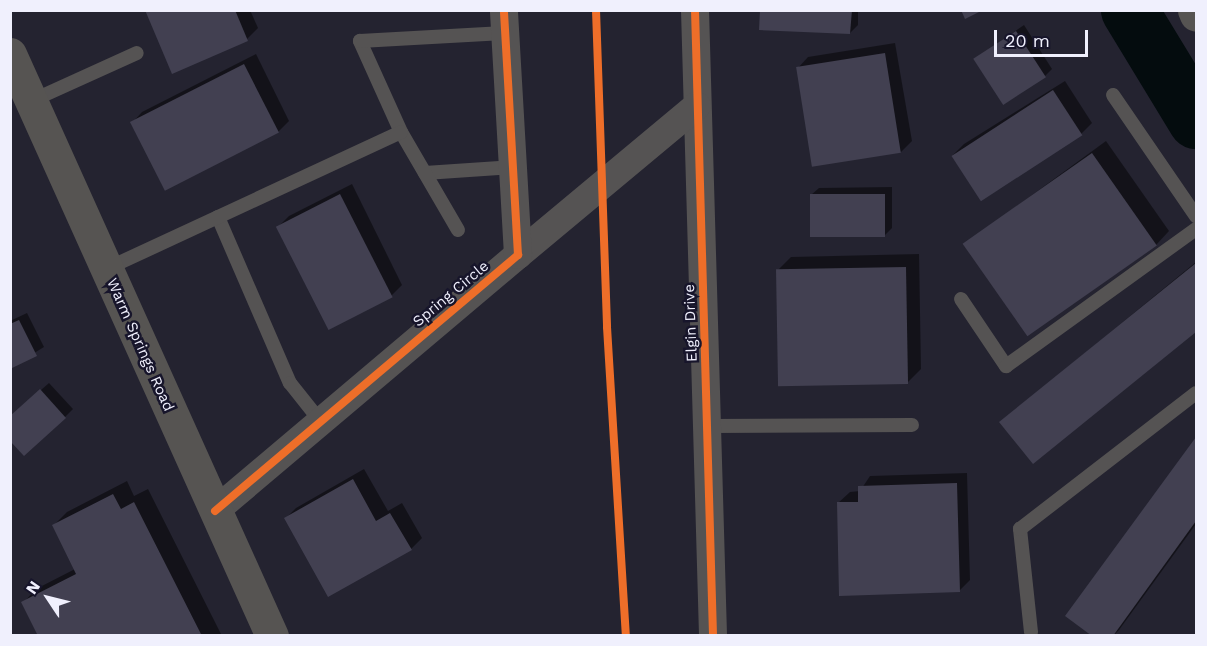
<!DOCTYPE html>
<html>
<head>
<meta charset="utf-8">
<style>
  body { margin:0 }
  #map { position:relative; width:1207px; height:646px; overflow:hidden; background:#242330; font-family:"Work Sans",sans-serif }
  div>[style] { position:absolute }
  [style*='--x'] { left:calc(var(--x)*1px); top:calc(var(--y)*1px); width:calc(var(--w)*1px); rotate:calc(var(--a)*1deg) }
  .shadow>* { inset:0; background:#0007 }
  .river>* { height:57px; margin:-28.5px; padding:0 28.5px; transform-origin:28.5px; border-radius:28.5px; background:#040c0e }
  .building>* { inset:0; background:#424051; transform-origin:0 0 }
  .lane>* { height:14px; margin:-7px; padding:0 7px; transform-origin:7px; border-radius:7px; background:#555353 }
  .street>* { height:28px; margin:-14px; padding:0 14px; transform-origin:14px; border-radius:14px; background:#555353 }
  .secondary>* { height:33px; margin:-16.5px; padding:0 16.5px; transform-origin:16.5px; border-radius:16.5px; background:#565452 }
  .cycleway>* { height:8px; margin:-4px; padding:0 4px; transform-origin:4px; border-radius:4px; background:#ee6e29 }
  span { translate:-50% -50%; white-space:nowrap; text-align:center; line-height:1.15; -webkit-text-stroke:5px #17152b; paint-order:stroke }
  .street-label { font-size:15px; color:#f0f0fd }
  .frame { position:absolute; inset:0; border:12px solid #f0f0fd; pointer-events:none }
  .north { position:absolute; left:18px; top:568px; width:60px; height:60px; -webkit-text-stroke:4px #17152b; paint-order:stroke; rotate:305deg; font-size:16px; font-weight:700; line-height:24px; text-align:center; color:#f0f0fd }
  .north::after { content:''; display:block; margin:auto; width:21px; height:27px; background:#f0f0fd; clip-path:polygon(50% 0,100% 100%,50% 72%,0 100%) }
  .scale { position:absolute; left:994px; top:30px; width:94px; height:27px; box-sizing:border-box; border:3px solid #f0f0fd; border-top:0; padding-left:8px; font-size:18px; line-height:21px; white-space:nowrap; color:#f0f0fd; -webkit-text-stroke:4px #17152b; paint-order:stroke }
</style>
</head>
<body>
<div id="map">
  <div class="shadow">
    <div style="clip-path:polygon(146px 10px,250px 10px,258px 28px,247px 39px)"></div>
    <div style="clip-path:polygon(762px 10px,858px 10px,858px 25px,850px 33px)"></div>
    <div style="clip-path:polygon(1024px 25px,1052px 69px,1045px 76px,975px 59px)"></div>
    <div style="clip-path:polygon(895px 43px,912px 141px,901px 152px,797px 69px,808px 57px)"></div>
    <div style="clip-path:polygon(256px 54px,289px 121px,278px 132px,132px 123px,142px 112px)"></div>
    <div style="clip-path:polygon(1065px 81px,1092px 123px,1081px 134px,953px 155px,964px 144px)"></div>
    <div style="clip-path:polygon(1106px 141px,1169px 231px,1156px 245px,965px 244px)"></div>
    <div style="clip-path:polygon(352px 184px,402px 285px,391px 296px,278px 227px,289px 216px)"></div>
    <div style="clip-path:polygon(892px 187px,892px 228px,884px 236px,811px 195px,819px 188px)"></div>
    <div style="clip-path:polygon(919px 254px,921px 369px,907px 383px,777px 271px,791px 257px)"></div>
    <div style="clip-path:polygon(1196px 262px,1196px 331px,1033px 462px,1001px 422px)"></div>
    <div style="clip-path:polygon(27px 313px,44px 347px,10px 368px,10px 321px)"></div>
    <div style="clip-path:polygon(49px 383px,73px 409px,65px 417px,10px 417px)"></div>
    <div style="clip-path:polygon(1196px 439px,1196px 524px,1119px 630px,1113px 636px,1095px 636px,1068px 616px)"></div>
    <div style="clip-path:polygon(364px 469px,388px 511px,402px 503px,422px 538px,411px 549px,285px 519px,296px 508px)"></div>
    <div style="clip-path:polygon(967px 473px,970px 580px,959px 591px,838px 503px,850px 492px,860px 491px,870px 476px)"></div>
    <div style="clip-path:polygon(127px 481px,134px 496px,148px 489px,222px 636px,40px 636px,23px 603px,36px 589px,75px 569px,53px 526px,67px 512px)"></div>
  </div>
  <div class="river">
    <div style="--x:1129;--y:10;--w:129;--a:58.7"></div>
  </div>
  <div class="building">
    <div style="clip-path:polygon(145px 10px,235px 10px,248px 41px,172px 74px)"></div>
    <div style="clip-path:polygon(760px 10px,852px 10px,850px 34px,759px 30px)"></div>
    <div style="clip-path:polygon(961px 10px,983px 10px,965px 19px)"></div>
    <div style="left:1016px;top:31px;width:55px;height:51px;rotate:57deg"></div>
    <div style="left:885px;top:53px;width:101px;height:90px;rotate:81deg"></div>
    <div style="left:244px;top:64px;width:77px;height:128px;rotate:63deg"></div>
    <div style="left:1053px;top:90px;width:54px;height:121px;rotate:57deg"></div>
    <div style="left:1092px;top:153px;width:113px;height:158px;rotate:55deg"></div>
    <div style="left:340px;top:194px;width:116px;height:72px;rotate:63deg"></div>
    <div style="left:885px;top:194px;width:43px;height:75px;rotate:90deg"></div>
    <div style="clip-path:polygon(1196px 263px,1196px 332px,1033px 464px,999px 422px)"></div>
    <div style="left:906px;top:267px;width:117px;height:130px;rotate:89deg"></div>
    <div style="clip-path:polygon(19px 320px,37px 356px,10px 369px,10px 324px)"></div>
    <div style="clip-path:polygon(40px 389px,66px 418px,24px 456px,10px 441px,10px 416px)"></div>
    <div style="clip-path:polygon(1196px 437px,1196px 521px,1113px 636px,1092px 636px,1065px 616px)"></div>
    <div style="clip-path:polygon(353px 479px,376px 521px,390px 513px,412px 550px,328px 597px,284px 518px)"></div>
    <div style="clip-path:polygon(957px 483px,960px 592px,839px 596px,837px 502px,858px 502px,858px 486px)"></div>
    <div style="clip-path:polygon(113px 494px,121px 509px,134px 502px,202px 636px,38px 636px,21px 602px,76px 574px,52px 525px)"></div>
  </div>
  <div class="lane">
    <div style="--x:1113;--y:95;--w:147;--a:55.6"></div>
    <div style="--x:31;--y:101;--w:116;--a:-24.4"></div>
    <div style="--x:425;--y:173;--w:87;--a:-3.9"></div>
    <div style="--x:218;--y:217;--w:181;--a:66.6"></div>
    <div style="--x:290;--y:383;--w:50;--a:51.5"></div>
    <div style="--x:458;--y:230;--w:113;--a:-120.2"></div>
    <div style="--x:401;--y:132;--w:100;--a:-114.3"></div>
    <div style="--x:360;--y:41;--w:144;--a:-3.2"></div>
    <div style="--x:106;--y:269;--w:325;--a:-24.9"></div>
    <div style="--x:961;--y:299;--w:81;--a:56.1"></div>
    <div style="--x:1006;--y:366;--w:234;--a:-35.8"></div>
    <div style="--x:708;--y:426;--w:204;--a:-0.3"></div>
    <div style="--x:1031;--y:632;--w:104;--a:-96.1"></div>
    <div style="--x:1020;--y:529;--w:222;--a:-37.7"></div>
  </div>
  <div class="street">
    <div style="--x:695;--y:10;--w:626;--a:88.35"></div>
    <div style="--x:518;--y:255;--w:233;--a:-39.8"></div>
    <div style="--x:215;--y:511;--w:397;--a:-40.2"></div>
    <div style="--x:518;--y:255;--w:245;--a:-93.3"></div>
  </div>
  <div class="secondary">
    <div style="--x:1194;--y:10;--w:5;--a:68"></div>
    <div style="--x:10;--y:54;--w:638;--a:65.76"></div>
  </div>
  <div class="cycleway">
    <div style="--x:596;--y:10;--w:317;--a:88"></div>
    <div style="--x:607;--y:327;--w:310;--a:86.5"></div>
    <div style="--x:695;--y:10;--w:626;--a:88.35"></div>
    <div style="--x:215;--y:511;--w:397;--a:-40.2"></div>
    <div style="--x:518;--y:255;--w:245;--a:-93.3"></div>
  </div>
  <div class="street-label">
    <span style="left:451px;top:294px;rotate:-40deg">Spring Circle</span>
    <span style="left:691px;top:323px;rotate:-92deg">Elgin Drive</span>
    <span style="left:140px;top:345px;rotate:66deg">Warm Springs Road</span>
  </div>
  <div class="frame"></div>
  <div class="north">N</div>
  <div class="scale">20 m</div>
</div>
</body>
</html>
